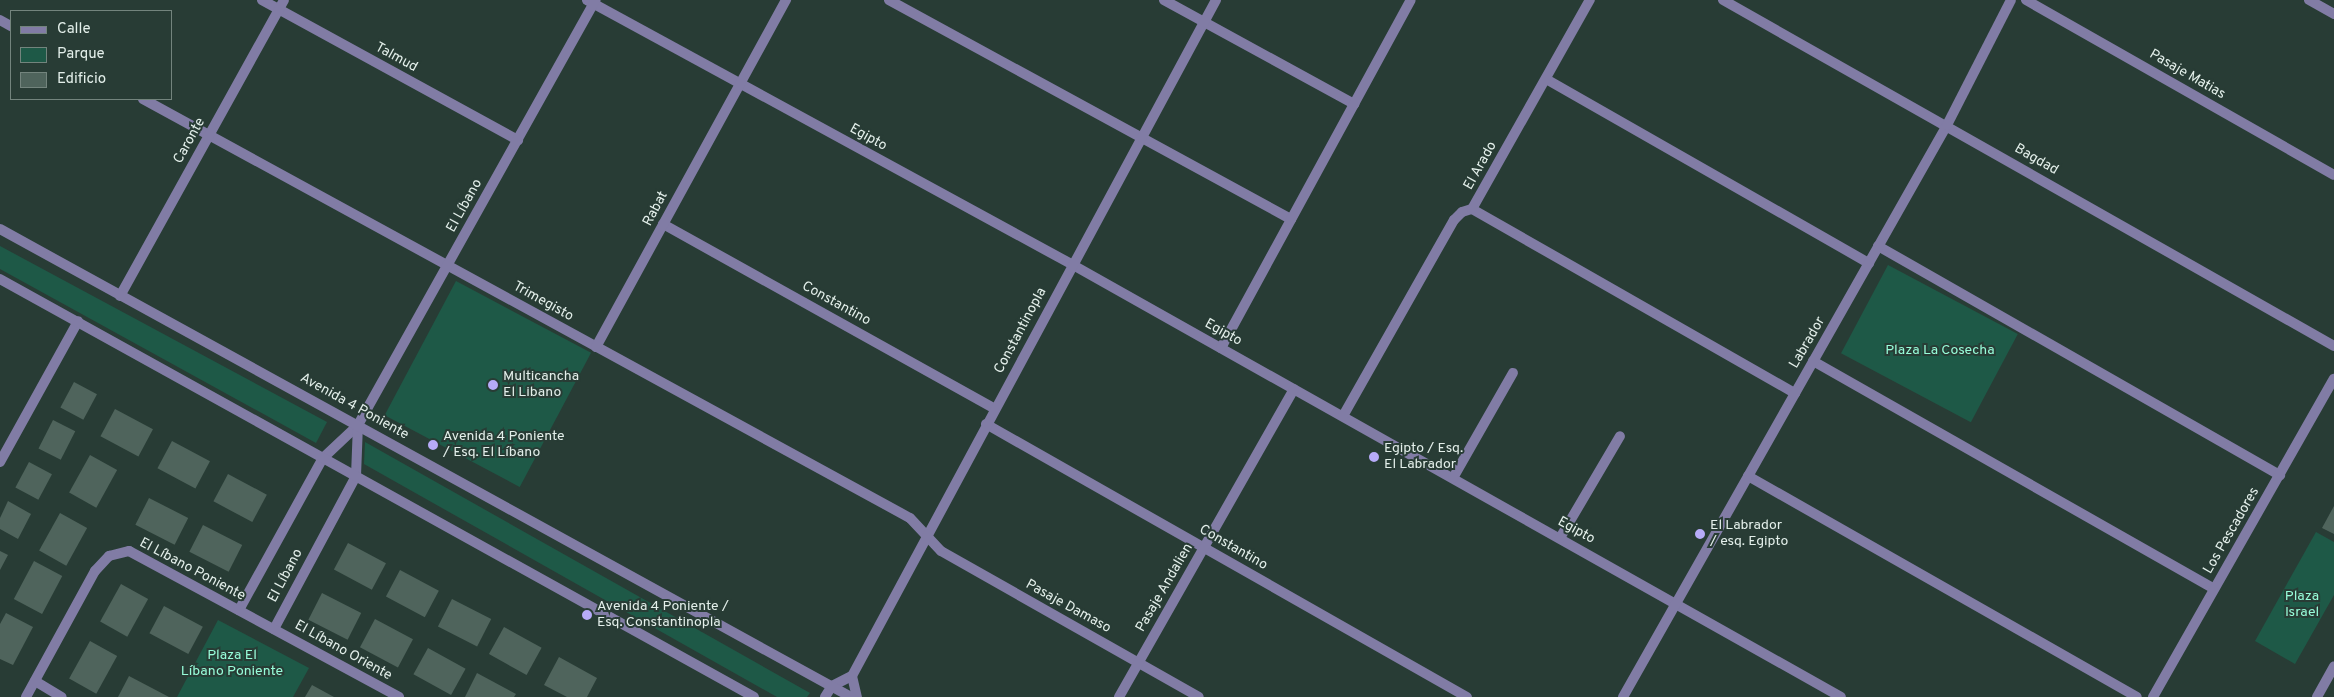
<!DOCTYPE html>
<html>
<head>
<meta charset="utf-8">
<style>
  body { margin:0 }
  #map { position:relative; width:2334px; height:697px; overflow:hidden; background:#283c35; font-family:Overpass,sans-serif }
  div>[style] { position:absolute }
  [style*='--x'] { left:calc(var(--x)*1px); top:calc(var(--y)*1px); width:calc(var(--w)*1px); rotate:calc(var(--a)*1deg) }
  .green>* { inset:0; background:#1e5947; transform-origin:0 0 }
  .building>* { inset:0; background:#4f645c; transform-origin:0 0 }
  .minor>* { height:10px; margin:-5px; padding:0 5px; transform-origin:5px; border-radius:5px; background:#817ca5 }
  .tertiary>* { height:10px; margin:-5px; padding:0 5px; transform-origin:5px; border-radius:5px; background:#817ca5 }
  .dots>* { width:14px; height:14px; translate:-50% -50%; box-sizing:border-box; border:2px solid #283c35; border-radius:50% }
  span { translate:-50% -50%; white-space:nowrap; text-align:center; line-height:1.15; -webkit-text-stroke:4px #283c35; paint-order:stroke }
  .street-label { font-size:14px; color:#e3efea }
  .park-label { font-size:14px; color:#97fcd9 }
  .poi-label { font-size:14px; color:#e3efea }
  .left { translate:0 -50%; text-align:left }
  .legend { position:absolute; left:10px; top:10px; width:162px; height:90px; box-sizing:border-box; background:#283c35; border:1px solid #73847d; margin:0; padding:6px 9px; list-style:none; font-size:15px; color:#e3efea }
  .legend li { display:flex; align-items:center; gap:10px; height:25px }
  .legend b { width:25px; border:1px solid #73847d }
</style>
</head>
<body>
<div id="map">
  <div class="green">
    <div style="clip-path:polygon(0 246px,327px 422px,316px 443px,0 269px)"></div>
    <div style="left:1888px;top:265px;width:147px;height:100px;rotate:28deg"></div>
    <div style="left:456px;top:281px;width:153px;height:152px;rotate:28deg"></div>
    <div style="clip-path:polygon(365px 442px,810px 693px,807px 697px,777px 697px,364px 464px)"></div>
    <div style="clip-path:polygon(2316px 532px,2334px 542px,2334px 595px,2295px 664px,2255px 641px)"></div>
    <div style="clip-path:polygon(218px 620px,309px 668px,293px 697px,177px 697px)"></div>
  </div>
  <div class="building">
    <div style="left:74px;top:382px;width:26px;height:29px;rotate:28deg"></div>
    <div style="left:115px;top:409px;width:43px;height:31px;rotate:28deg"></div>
    <div style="left:53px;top:420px;width:25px;height:32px;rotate:27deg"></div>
    <div style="left:172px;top:441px;width:43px;height:31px;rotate:28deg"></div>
    <div style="left:90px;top:455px;width:31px;height:43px;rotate:29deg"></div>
    <div style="left:29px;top:462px;width:26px;height:29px;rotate:28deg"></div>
    <div style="left:228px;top:474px;width:44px;height:31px;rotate:28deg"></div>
    <div style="left:149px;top:498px;width:44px;height:30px;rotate:27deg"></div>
    <div style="clip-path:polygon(8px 501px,31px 514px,18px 539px,0 529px,0 518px)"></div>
    <div style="clip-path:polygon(2334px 506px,2334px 534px,2322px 528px)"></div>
    <div style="left:60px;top:513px;width:31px;height:43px;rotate:29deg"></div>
    <div style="left:203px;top:525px;width:44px;height:30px;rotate:27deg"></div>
    <div style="left:348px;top:543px;width:43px;height:30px;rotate:28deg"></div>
    <div style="clip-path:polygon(0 551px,8px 555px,0 570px)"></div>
    <div style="left:34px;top:561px;width:32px;height:43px;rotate:28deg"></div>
    <div style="left:400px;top:570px;width:44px;height:30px;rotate:28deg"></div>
    <div style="left:121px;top:584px;width:31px;height:43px;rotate:29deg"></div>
    <div style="left:322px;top:593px;width:44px;height:30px;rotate:27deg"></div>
    <div style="left:452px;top:599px;width:44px;height:31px;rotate:27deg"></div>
    <div style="left:164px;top:606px;width:44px;height:31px;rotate:28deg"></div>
    <div style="clip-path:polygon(6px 613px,33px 627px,13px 665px,0 659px,0 624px)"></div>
    <div style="left:375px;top:619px;width:43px;height:32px;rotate:28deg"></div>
    <div style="left:504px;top:627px;width:43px;height:31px;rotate:29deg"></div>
    <div style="left:90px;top:641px;width:31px;height:43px;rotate:29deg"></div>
    <div style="left:428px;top:648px;width:43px;height:30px;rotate:29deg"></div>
    <div style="clip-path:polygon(559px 657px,597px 678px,587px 697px,567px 697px,544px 685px)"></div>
    <div style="clip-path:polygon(477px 673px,516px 694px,514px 697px,465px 697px)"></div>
    <div style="clip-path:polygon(129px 676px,169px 697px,118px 697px)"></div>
    <div style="clip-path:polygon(312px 685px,334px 697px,305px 697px)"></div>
  </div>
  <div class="minor">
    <div style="--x:262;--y:0;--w:292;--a:28.7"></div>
    <div style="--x:587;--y:0;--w:554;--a:28.6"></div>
    <div style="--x:1073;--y:265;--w:881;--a:29.36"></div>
    <div style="--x:889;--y:0;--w:458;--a:28.6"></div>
    <div style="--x:1164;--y:0;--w:217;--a:28.7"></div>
    <div style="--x:1723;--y:0;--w:702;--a:29.52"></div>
    <div style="--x:2026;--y:0;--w:354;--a:29.6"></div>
    <div style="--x:2309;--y:0;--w:29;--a:29"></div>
    <div style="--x:0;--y:20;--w:13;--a:29"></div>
    <div style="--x:1546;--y:79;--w:372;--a:29.7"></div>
    <div style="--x:143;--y:99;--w:874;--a:28.65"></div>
    <div style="--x:910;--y:518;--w:45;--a:46.8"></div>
    <div style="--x:941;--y:551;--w:296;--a:29.5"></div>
    <div style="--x:1472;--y:209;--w:372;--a:29.7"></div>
    <div style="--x:663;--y:224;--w:380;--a:29.1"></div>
    <div style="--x:1878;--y:246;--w:463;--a:29.7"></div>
    <div style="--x:120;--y:296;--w:338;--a:-61"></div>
    <div style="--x:596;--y:347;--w:396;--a:-61.3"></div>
    <div style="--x:1221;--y:348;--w:396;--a:-61.4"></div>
    <div style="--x:1813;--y:361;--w:461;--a:29.6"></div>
    <div style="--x:1343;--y:416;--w:225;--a:-60.5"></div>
    <div style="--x:1454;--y:220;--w:11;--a:-45"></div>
    <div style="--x:1462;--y:212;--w:10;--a:-17"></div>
    <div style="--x:1472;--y:209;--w:240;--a:-60.6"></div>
    <div style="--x:986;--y:424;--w:553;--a:29.58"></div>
    <div style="--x:0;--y:462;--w:161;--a:-61"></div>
    <div style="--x:1748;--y:476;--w:447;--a:29.6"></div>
    <div style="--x:1453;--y:478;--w:121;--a:-60.3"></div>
    <div style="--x:1560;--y:538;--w:118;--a:-59.5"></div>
    <div style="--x:239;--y:610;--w:174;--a:-61.1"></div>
    <div style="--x:323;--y:458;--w:48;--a:-43.3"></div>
    <div style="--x:358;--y:425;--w:487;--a:-60.8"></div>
    <div style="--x:274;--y:629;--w:174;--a:-61.8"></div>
    <div style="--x:356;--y:476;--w:51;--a:-87.8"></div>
    <div style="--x:852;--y:676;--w:22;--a:77"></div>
    <div style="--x:35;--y:681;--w:31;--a:31"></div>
    <div style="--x:26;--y:697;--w:144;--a:-61.3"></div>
    <div style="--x:95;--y:571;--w:21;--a:-47"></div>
    <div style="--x:109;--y:556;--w:21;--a:-14"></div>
    <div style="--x:129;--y:551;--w:307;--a:28.4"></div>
    <div style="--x:825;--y:697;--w:13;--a:-58"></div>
    <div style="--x:832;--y:686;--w:22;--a:-27"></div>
    <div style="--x:852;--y:676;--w:768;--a:-61.7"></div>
    <div style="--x:1119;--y:697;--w:354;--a:-60.4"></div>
    <div style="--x:1623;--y:697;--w:657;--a:-60.47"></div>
    <div style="--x:1947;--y:125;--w:140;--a:-62.9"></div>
    <div style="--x:2153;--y:697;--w:366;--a:-60.4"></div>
  </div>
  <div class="tertiary">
    <div style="--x:0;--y:229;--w:971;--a:28.81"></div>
    <div style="--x:0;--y:279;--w:862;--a:29"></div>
    <div style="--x:2317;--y:697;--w:35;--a:-61"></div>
  </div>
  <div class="dots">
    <div style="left:493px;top:385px;background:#b7abf8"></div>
    <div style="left:433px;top:445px;background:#b7abf8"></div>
    <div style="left:1374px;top:457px;background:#b7abf8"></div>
    <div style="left:1700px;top:534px;background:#b7abf8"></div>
    <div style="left:587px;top:615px;background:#b7abf8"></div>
  </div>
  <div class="street-label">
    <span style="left:396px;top:58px;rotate:29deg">Talmud</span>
    <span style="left:2187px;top:75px;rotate:30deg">Pasaje Matias</span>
    <span style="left:868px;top:138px;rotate:29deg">Egipto</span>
    <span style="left:190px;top:141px;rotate:-61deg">Caronte</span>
    <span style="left:2036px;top:160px;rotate:30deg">Bagdad</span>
    <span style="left:1481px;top:166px;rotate:-61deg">El Arado</span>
    <span style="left:465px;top:206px;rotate:-61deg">El Líbano</span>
    <span style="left:656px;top:209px;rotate:-62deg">Rabat</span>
    <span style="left:543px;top:302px;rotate:29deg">Trimegisto</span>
    <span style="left:836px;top:304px;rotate:29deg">Constantino</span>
    <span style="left:1021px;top:331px;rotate:-62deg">Constantinopla</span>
    <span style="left:1223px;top:333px;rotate:29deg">Egipto</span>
    <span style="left:1808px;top:343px;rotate:-60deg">Labrador</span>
    <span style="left:354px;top:407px;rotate:29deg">Avenida 4 Poniente</span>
    <span style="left:1576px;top:531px;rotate:29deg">Egipto</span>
    <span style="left:2232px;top:531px;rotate:-60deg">Los Pescadores</span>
    <span style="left:1233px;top:548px;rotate:30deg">Constantino</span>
    <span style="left:192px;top:570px;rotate:28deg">El Líbano Poniente</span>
    <span style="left:286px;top:576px;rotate:-62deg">El Líbano</span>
    <span style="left:1165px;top:588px;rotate:-60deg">Pasaje Andalien</span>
    <span style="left:1068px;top:607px;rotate:29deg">Pasaje Damaso</span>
    <span style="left:343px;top:651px;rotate:29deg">El Líbano Oriente</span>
  </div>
  <div class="park-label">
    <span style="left:1940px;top:351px">Plaza La Cosecha</span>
    <span style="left:2302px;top:605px">Plaza<br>Israel</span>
    <span style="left:232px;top:664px">Plaza El<br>Líbano Poniente</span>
  </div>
  <div class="poi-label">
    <span class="left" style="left:503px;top:385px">Multicancha<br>El Libano</span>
    <span class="left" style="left:443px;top:445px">Avenida 4 Poniente<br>/ Esq. El Líbano</span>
    <span class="left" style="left:1384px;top:457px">Egipto / Esq.<br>El Labrador</span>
    <span class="left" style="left:1710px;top:534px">El Labrador<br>/ esq. Egipto</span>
    <span class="left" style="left:597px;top:615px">Avenida 4 Poniente /<br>Esq. Constantinopla</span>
  </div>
  <ul class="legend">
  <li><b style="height:6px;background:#817ca5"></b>Calle</li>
  <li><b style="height:14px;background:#1e5947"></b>Parque</li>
  <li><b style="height:14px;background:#4f645c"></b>Edificio</li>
  </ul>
</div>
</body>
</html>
